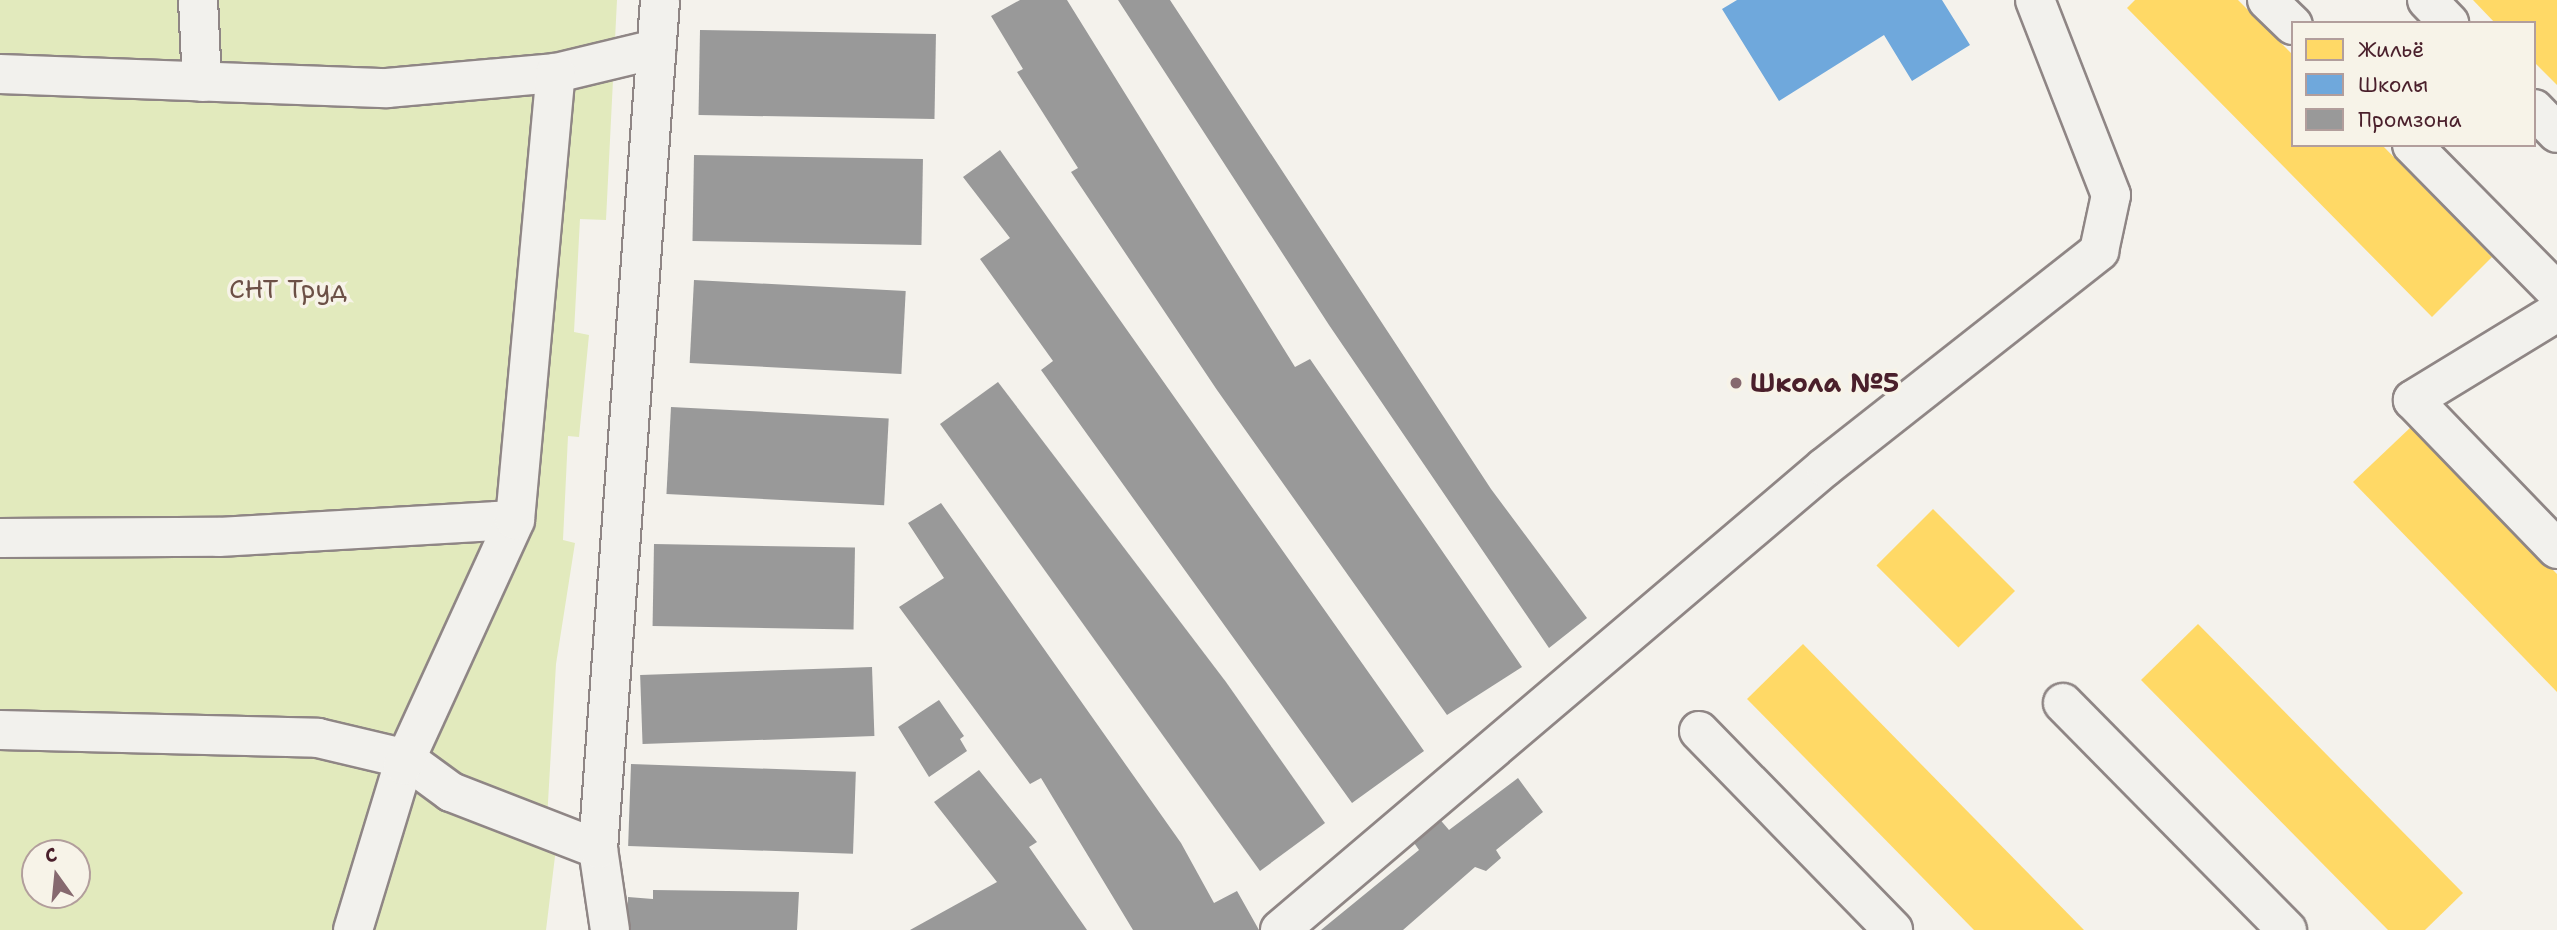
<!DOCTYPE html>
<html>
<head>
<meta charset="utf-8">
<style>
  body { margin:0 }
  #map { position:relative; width:2557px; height:930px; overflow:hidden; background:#f4f2ec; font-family:"Shantell Sans",sans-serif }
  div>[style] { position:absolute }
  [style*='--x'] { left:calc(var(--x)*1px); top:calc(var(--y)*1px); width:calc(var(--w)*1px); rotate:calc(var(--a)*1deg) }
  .green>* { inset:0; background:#e2eabd }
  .homes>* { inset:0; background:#ffd966; transform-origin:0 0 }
  .schools>* { inset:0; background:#6fa8dc }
  .industry>* { inset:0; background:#999; transform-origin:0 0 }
  .roads { filter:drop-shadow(2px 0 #8f8685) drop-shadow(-2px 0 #8f8685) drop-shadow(0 2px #8f8685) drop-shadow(0 -2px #8f8685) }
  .minor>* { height:38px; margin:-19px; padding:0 19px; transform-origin:19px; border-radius:19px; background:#f2f1ed }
  .dots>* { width:19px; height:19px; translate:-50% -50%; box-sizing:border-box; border:4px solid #f7f3e8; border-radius:50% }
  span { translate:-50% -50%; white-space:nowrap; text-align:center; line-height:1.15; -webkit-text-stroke:7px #f7f3e8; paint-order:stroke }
  .park-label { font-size:26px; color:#6c5046 }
  .poi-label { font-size:26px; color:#4a1f2b; font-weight:700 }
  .left { translate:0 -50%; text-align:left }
  .legend { position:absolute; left:2291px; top:21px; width:245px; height:126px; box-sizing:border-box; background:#f7f3e8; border:2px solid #b29e9c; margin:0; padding:9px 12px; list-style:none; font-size:21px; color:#4a1f2b }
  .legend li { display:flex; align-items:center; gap:14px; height:35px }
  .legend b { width:35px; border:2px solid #b29e9c }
  .north { position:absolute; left:21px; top:839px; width:70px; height:70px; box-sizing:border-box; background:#f7f3e8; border:2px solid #b29e9c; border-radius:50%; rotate:345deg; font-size:19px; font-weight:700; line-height:28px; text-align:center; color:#4a1f2b }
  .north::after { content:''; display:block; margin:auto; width:24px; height:32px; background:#86696f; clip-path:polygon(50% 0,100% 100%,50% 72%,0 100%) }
</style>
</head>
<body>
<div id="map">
  <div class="green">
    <div style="clip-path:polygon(evenodd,0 0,617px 0,606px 220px,580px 219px,574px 332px,589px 335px,579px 437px,568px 436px,563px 540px,575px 543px,556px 664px,546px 837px,557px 840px,546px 930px,0 930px,0 0,35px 853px,77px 853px,77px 895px,35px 895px,35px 853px)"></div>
  </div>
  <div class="homes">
    <div style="clip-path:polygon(2135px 0,2238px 0,2293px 55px,2293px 145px,2382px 145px,2492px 257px,2432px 317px,2127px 8px)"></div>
    <div style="clip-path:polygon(2473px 0,2557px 0,2557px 85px,2534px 62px,2534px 23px,2495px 23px)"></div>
    <div style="clip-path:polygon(2412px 426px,2557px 574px,2557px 692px,2353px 482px)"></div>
    <div style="left:1933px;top:509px;width:116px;height:80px;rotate:45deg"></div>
    <div style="clip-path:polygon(2198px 624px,2463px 893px,2425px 930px,2388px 930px,2141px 680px)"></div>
    <div style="clip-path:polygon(1803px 644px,2084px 930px,1974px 930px,1747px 699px)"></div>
  </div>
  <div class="schools">
    <div style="clip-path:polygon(1737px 0,1942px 0,1970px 45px,1912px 81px,1884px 35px,1779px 101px,1722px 9px)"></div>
  </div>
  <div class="industry">
    <div style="clip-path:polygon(1020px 0,1067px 0,1295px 367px,1310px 359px,1522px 667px,1447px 715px,1217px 390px,1071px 172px,1078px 168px,1017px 72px,1023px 69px,991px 16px)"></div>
    <div style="clip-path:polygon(1118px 0,1170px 0,1491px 489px,1587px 618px,1549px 648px,1329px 325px)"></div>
    <div style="left:700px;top:30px;width:236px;height:85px;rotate:1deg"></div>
    <div style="clip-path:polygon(1000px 150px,1424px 751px,1352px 803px,1041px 370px,1053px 361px,980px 259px,1010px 238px,963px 177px)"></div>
    <div style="left:694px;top:155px;width:229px;height:86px;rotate:1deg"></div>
    <div style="left:694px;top:280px;width:212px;height:83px;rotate:3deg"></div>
    <div style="clip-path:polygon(998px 382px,1226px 682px,1325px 823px,1260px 871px,940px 424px)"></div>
    <div style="left:671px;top:407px;width:218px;height:87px;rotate:3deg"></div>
    <div style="clip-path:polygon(941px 503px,1181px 843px,1214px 903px,1237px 891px,1259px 930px,1133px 930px,1041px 778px,1030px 784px,899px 607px,944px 578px,908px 523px)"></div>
    <div style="left:654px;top:544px;width:201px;height:82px;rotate:1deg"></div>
    <div style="left:872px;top:667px;width:69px;height:232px;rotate:88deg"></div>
    <div style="clip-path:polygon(939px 700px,964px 736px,960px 739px,967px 751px,929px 777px,898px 727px)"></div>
    <div style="left:631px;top:764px;width:225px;height:82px;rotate:2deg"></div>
    <div style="clip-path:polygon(979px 770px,1037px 842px,1029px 847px,1087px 930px,910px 930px,997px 882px,934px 802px)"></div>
    <div style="clip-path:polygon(1518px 778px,1543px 812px,1496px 850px,1501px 858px,1486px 871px,1475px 867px,1403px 930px,1321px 930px,1419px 850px,1410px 837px,1437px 816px,1449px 830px)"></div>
    <div style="clip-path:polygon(653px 890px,799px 892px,797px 930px,628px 930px,628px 897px,653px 899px)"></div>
  </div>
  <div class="roads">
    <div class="minor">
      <div style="--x:198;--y:0;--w:82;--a:87.2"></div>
      <div style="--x:2267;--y:0;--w:36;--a:44"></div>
      <div style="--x:2427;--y:0;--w:32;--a:46"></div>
      <div style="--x:0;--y:74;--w:387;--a:2.1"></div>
      <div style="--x:387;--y:88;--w:170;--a:-5.1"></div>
      <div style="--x:556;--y:73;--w:103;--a:-13.5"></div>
      <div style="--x:2534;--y:109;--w:33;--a:46"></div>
      <div style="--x:2412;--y:145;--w:206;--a:45.4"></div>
      <div style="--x:2557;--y:312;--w:169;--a:148.6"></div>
      <div style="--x:2413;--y:400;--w:207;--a:46"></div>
      <div style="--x:0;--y:538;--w:219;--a:-0.3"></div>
      <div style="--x:219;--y:537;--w:296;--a:-3.3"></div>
      <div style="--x:2063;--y:703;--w:319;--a:45.4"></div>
      <div style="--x:0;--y:730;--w:318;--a:1.4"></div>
      <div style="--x:318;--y:738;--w:90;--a:13.4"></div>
      <div style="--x:406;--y:759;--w:56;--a:36.3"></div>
      <div style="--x:451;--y:792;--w:158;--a:21.2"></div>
      <div style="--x:1699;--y:731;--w:278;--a:45.7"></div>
      <div style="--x:353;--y:930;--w:172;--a:-73.1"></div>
      <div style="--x:403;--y:765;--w:269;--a:-65.4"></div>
      <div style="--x:515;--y:520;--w:449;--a:-84.8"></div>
      <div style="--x:610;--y:930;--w:82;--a:-98.4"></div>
      <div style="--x:598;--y:849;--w:851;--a:-85.82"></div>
      <div style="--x:1280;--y:930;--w:715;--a:-40.35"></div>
      <div style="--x:1825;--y:467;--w:349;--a:-38.2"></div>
      <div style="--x:2099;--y:251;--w:57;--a:-77.9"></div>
      <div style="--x:2111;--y:195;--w:209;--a:-111.3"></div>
    </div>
  </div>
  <div class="dots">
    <div style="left:1736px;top:383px;background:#86696f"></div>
  </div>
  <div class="park-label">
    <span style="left:288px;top:289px">СНТ Труд</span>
  </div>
  <div class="poi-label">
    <span class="left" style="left:1750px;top:383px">Школа №5</span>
  </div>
  <ul class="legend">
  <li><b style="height:19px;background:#ffd966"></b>Жильё</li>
  <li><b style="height:19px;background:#6fa8dc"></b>Школы</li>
  <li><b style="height:19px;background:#999"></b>Промзона</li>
  </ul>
  <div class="north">С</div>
</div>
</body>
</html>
